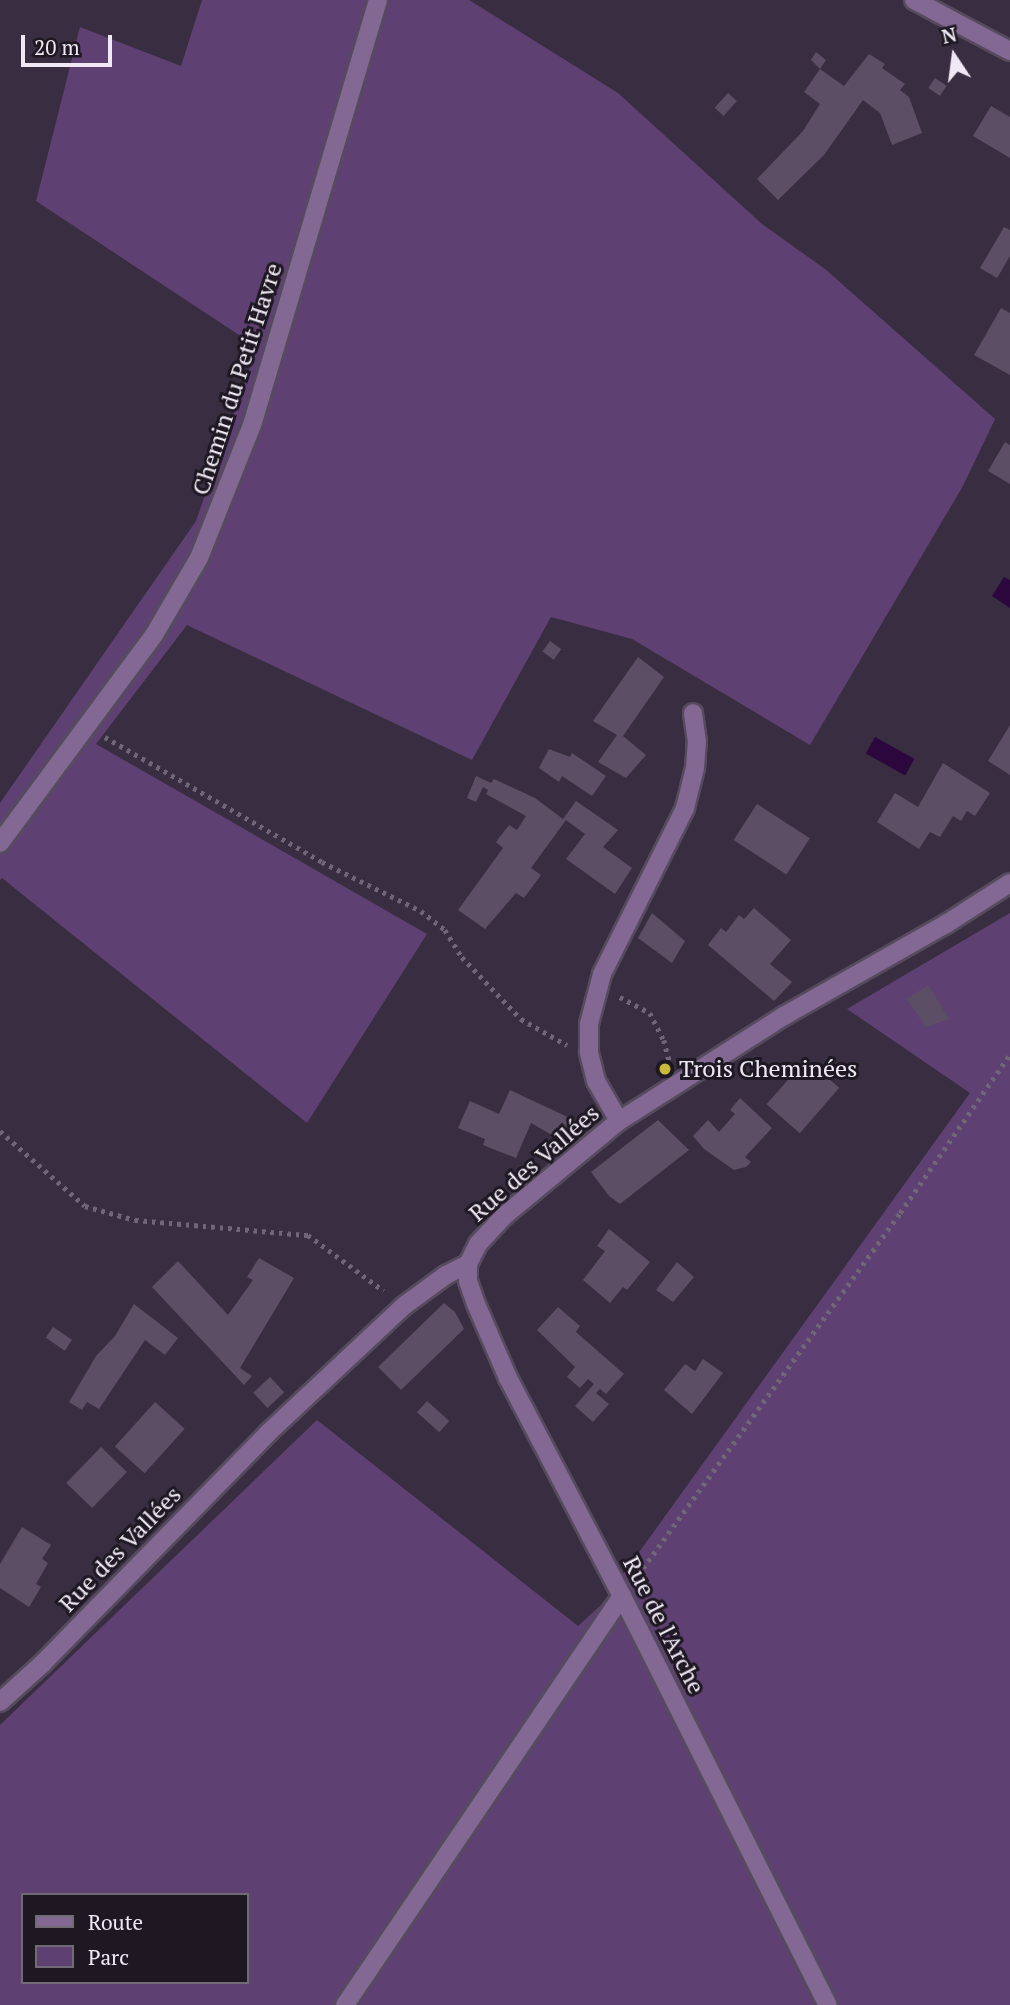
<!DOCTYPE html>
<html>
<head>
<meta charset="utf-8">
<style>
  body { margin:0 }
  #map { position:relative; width:1010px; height:2005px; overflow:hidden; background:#392d41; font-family:"PT Serif",serif }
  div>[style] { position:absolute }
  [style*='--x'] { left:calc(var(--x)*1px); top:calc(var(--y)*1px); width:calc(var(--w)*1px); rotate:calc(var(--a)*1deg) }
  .green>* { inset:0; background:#5f4072 }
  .water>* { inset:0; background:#2b073d; transform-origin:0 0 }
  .building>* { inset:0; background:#5c4f65; transform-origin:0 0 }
  .path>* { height:4.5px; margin-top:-2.25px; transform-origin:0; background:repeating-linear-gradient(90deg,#716678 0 3.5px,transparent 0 8.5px) }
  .roads { filter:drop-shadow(2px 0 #564b5e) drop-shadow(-2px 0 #564b5e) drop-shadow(0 2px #564b5e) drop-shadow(0 -2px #564b5e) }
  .minor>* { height:18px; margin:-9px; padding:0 9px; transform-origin:9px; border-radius:9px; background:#826893 }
  .dots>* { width:19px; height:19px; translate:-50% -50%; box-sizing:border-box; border:4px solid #1d1821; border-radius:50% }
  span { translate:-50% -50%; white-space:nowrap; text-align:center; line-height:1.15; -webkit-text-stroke:6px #1d1821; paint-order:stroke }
  .street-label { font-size:24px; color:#f0e8f5 }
  .poi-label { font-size:24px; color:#f0e8f5 }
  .left { translate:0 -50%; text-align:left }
  .legend { position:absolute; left:21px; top:1893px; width:228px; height:91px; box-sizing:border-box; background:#1d1821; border:2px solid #716b76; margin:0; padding:9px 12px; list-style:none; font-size:21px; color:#f0e8f5 }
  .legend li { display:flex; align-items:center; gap:14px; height:35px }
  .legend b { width:35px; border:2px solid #716b76 }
  .north { position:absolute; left:919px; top:21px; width:70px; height:70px; -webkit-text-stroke:5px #1d1821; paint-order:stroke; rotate:347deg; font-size:19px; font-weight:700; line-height:28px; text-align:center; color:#f0e8f5 }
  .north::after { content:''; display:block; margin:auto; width:24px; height:32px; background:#f0e8f5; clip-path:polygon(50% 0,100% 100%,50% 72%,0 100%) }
  .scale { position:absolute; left:21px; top:35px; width:91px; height:32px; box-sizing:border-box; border:4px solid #f0e8f5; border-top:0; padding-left:9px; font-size:21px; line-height:24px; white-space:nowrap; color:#f0e8f5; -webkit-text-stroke:5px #1d1821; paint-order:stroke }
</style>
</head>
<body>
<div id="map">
  <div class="green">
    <div style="clip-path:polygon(202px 0,469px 0,618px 93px,762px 224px,825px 269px,995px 419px,963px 486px,810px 745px,632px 639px,551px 617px,472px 760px,187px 625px,96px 744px,427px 934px,307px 1123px,2px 878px,0 880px,0 803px,196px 521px,257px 347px,36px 201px,80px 27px,181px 66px)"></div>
    <div style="clip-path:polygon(evenodd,1010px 913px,1010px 2005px,0 2005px,0 1725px,317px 1420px,578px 1626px,601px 1605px,970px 1093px,847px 1009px,1010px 913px,23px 1895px,247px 1895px,247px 1982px,23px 1982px,23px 1895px)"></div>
  </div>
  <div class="water">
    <div style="clip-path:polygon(1004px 577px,1010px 580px,1010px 608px,992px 596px)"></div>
    <div style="left:875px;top:737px;width:45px;height:19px;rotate:29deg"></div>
  </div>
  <div class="building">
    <div style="clip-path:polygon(816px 52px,826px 60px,820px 69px,811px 60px)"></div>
    <div style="clip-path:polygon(869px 54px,885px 64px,882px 68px,905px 84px,900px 90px,909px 97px,922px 133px,892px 145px,880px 113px,863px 100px,824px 155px,778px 200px,757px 179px,803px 131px,820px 104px,804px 92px,820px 69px,844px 86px)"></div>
    <div style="left:935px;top:78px;width:14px;height:12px;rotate:34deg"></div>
    <div style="left:728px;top:93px;width:12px;height:20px;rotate:42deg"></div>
    <div style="clip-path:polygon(991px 106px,1010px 117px,1010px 158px,973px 136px)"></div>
    <div style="clip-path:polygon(1004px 227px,1010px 230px,1010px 256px,997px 278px,980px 268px)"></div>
    <div style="clip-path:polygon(1001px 308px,1010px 313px,1010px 375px,974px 355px)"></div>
    <div style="clip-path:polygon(1005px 442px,1010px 445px,1010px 484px,988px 471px)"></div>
    <div style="left:550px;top:641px;width:14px;height:13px;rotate:36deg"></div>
    <div style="clip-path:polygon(638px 657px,664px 677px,623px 736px,646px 755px,626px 778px,598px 762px,617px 735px,593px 721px)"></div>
    <div style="clip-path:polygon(1010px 725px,1010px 775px,988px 761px)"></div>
    <div style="clip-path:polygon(549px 749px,570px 757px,572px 753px,606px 776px,592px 796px,562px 776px,559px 782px,539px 768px)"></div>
    <div style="clip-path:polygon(943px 763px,990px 793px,975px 816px,967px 811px,961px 821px,953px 816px,940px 837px,930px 832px,919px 849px,877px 822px,895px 793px,918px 807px)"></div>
    <div style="clip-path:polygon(476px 776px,491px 783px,494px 779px,535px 798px,563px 819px,576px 801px,618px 830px,603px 847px,632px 868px,615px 894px,566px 859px,585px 834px,566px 820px,531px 868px,541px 875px,524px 898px,516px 893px,485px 929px,458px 910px,503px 848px,496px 842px,509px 825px,517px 830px,526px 816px,486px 794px,488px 790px,483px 787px,476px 802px,467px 798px)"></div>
    <div style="left:757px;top:804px;width:63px;height:43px;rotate:33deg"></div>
    <div style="clip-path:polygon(754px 908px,791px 940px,770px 964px,792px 982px,774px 1001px,708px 945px,721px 928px,726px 932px,739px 915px,744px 919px)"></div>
    <div style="clip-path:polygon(652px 913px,685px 941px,672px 963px,638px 938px)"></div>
    <div style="clip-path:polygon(928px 985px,949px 1019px,926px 1027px,907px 999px)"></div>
    <div style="left:806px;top:1059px;width:44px;height:60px;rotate:41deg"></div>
    <div style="clip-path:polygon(510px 1090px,576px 1121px,564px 1142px,531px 1123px,516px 1158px,483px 1145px,485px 1139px,458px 1128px,470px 1101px,499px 1114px)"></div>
    <div style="clip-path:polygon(740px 1098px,772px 1128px,745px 1157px,751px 1162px,746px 1167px,734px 1170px,704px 1149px,693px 1136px,708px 1120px,719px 1132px,735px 1114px,730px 1110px)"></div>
    <div style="clip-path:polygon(658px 1120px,689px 1150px,620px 1204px,609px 1196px,591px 1172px)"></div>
    <div style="clip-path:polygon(609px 1229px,650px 1262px,627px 1290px,623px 1287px,610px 1303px,583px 1280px,605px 1251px,597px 1246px)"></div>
    <div style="clip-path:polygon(259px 1258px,294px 1278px,240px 1368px,252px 1376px,244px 1385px,152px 1287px,178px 1261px,228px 1315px,253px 1280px,247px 1277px)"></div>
    <div style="clip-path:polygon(677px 1262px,694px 1277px,673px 1302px,656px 1290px)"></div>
    <div style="clip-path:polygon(444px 1303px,455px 1312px,464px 1329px,401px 1390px,378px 1367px)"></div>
    <div style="clip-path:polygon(134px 1304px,178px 1338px,165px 1355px,145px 1340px,99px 1409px,87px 1402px,82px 1410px,69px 1402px,96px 1356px,115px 1336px)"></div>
    <div style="clip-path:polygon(558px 1307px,580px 1326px,576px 1332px,624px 1374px,606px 1394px,600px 1389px,596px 1393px,609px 1404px,593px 1422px,575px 1406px,594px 1384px,588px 1379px,580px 1388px,567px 1377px,575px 1367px,537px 1330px)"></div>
    <div style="left:53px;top:1327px;width:23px;height:13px;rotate:34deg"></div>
    <div style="clip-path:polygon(703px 1359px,723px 1373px,692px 1414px,664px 1390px,685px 1364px,695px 1371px)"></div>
    <div style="left:270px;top:1377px;width:21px;height:23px;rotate:47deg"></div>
    <div style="left:427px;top:1401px;width:30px;height:15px;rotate:42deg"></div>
    <div style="left:155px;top:1402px;width:40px;height:60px;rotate:42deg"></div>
    <div style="left:101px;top:1447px;width:36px;height:50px;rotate:44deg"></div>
    <div style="clip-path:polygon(22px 1527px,51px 1545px,42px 1559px,48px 1563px,36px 1584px,41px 1587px,29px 1607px,0 1588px,0 1564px)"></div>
  </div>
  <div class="path">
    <div style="--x:105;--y:737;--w:250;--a:29.9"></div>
    <div style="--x:322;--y:862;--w:110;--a:26.3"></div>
    <div style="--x:421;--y:911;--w:31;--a:38"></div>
    <div style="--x:445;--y:930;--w:32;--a:58"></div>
    <div style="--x:462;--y:957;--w:86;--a:46.4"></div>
    <div style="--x:521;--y:1019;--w:53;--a:29.5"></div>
    <div style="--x:620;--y:997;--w:34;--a:28"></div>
    <div style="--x:650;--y:1013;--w:30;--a:63"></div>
    <div style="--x:664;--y:1040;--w:21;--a:76"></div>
    <div style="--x:0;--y:1131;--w:113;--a:41.4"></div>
    <div style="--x:85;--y:1206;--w:52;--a:15.6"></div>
    <div style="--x:135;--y:1220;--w:174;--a:5"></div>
    <div style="--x:308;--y:1235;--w:94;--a:36.4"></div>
    <div style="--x:638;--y:1575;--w:447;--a:-54.1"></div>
    <div style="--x:900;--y:1213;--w:193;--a:-55.3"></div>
  </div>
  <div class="roads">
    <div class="minor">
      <div style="--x:914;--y:0;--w:109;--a:28"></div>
      <div style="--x:0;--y:843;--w:259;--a:-53.5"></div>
      <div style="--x:154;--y:635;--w:89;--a:-59.7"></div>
      <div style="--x:199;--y:558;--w:146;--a:-68.3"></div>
      <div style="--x:253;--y:422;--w:440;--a:-73.5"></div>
      <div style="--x:619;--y:1121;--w:46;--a:-119.9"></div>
      <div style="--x:596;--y:1081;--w:30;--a:-104"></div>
      <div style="--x:589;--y:1052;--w:28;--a:-90"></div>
      <div style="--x:589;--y:1024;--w:52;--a:-75.4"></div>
      <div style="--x:602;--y:974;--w:186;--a:-63.4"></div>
      <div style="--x:685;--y:808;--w:41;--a:-76"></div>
      <div style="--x:695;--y:768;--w:26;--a:-86"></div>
      <div style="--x:697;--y:742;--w:29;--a:-98"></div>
      <div style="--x:468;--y:1264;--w:17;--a:90"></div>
      <div style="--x:468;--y:1281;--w:24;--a:71"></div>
      <div style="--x:476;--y:1304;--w:81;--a:66.6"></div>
      <div style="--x:508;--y:1378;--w:246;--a:62.4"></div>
      <div style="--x:622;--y:1596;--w:458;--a:63.3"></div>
      <div style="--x:0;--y:1702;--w:57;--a:-42.1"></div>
      <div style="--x:42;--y:1664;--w:323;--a:-45.6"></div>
      <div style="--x:268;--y:1433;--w:187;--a:-43.1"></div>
      <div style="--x:405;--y:1305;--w:51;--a:-36.2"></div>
      <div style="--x:446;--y:1275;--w:25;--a:-27"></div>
      <div style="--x:468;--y:1264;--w:22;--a:-63"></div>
      <div style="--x:478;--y:1244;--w:38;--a:-47"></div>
      <div style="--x:504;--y:1216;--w:149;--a:-39.6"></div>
      <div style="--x:619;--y:1121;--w:196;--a:-32.5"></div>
      <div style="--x:784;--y:1016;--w:186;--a:-29.6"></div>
      <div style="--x:946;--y:924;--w:76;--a:-32.6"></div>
      <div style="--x:345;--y:2005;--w:494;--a:-55.9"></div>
    </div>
  </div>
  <div class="dots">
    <div style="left:665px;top:1069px;background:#cbba39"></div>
  </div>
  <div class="street-label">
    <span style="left:237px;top:379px;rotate:-72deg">Chemin du Petit Havre</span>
    <span style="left:534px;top:1163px;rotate:-41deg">Rue des Vallées</span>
    <span style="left:120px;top:1549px;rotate:-46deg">Rue des Vallées</span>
    <span style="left:664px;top:1625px;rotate:63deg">Rue de l'Arche</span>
  </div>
  <div class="poi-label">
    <span class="left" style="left:679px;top:1069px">Trois Cheminées</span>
  </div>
  <ul class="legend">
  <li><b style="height:9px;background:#826893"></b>Route</li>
  <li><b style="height:19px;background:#5f4072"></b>Parc</li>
  </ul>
  <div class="north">N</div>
  <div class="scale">20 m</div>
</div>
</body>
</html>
